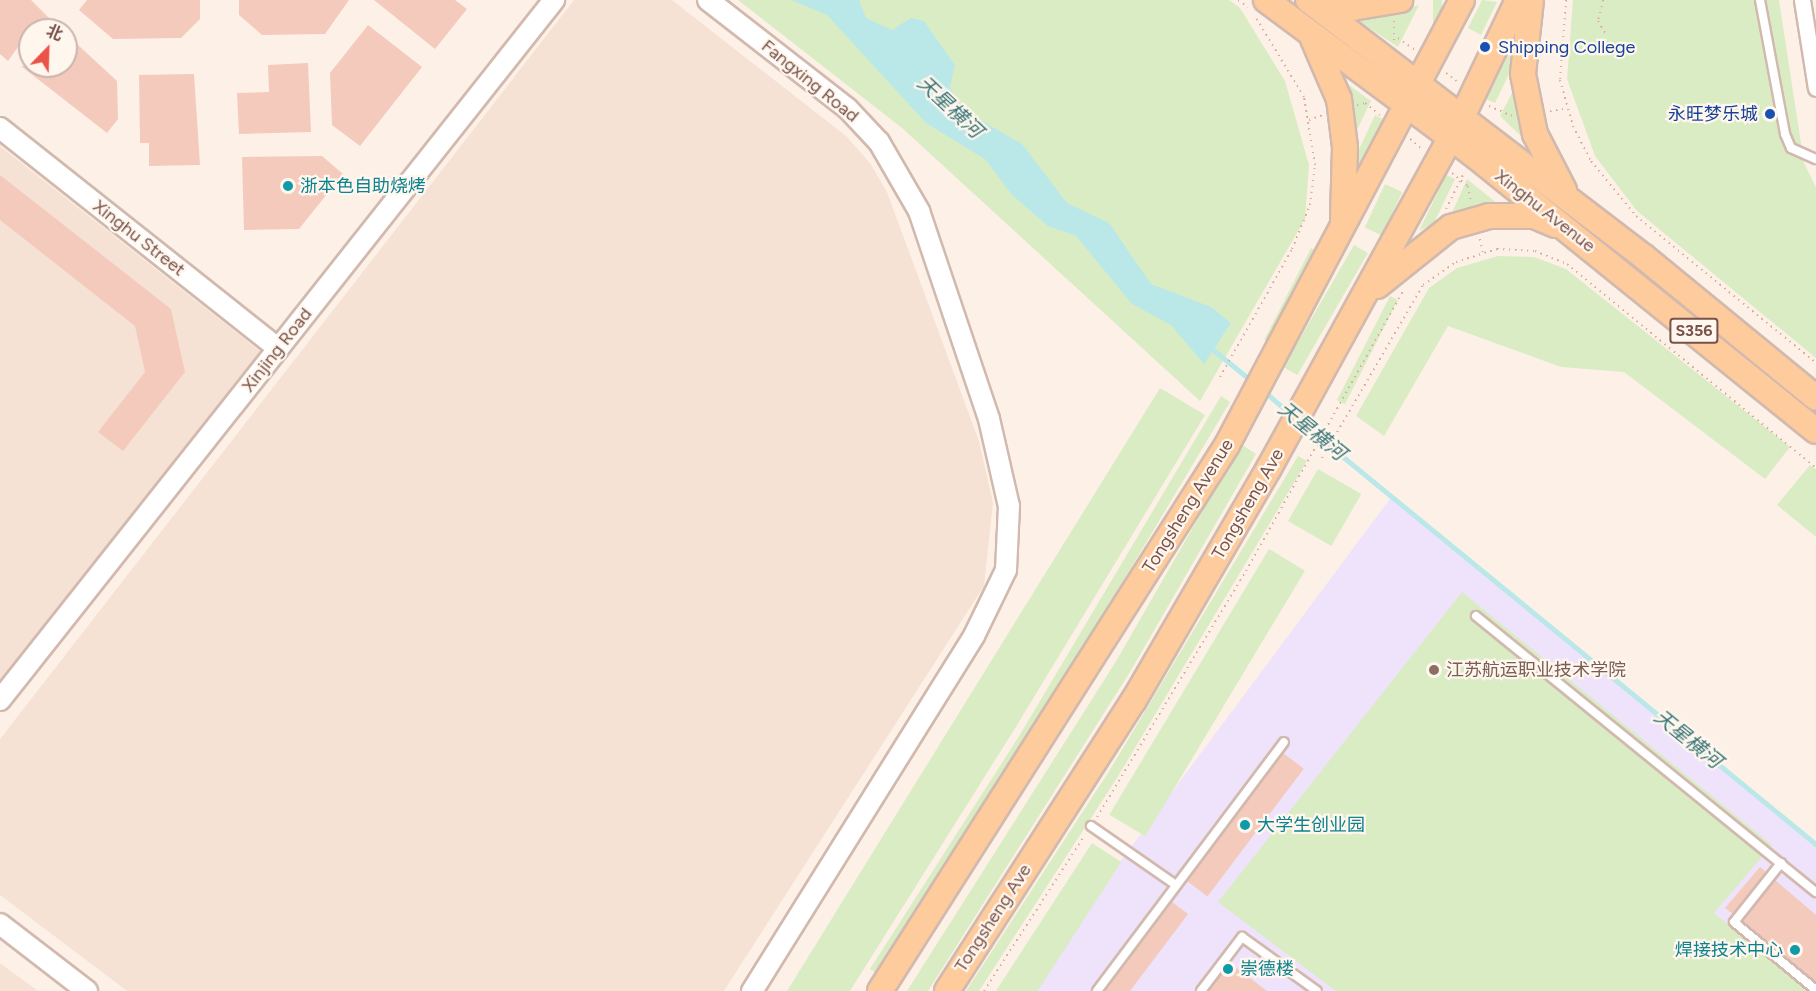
<!DOCTYPE html>
<html>
<head>
<meta charset="utf-8">
<style>
  body { margin:0 }
  #map { position:relative; width:1816px; height:991px; overflow:hidden; background:#fdf1e7; font-family:Figtree,"Noto Sans SC",sans-serif }
  div>[style] { position:absolute }
  [style*='--x'] { left:calc(var(--x)*1px); top:calc(var(--y)*1px); width:calc(var(--w)*1px); rotate:calc(var(--a)*1deg) }
  .residential>* { inset:0; background:#f5e2d5 }
  .education>* { inset:0; background:#eee3fa }
  .green>* { inset:0; background:#daecc4; transform-origin:0 0 }
  .water>* { inset:0; background:#bae8e8 }
  .stream>* { height:4.5px; margin:-2.25px; padding:0 2.25px; transform-origin:2.25px; border-radius:2.25px; background:#bae8e8 }
  .building>* { inset:0; background:#f4cabd; transform-origin:0 0 }
  .path>* { height:2px; margin-top:-1px; transform-origin:0; background:repeating-linear-gradient(90deg,#d9ada0 0 1.5px,transparent 0 6px) }
  .roads { filter:drop-shadow(2px 0 #d2b9ae) drop-shadow(-2px 0 #d2b9ae) drop-shadow(0 2px #d2b9ae) drop-shadow(0 -2px #d2b9ae) }
  .service>* { height:8px; margin:-4px; padding:0 4px; transform-origin:4px; border-radius:4px; background:#fff }
  .minor>* { height:15px; margin:-7.5px; padding:0 7.5px; transform-origin:7.5px; border-radius:7.5px; background:#fff }
  .tertiary>* { height:20px; margin:-10px; padding:0 10px; transform-origin:10px; border-radius:10px; background:#fff }
  .primary>* { height:24px; margin:-12px; padding:0 12px; transform-origin:12px; border-radius:12px; background:#fecb9d }
  .dots>* { width:16px; height:16px; translate:-50% -50%; box-sizing:border-box; border:3px solid #fff6ee; border-radius:50% }
  span { translate:-50% -50%; white-space:nowrap; text-align:center; line-height:1.15; -webkit-text-stroke:4.5px #fff6ee; paint-order:stroke }
  .shield-label span { padding:2px 4px; background:#fff6ee; border:2px solid; border-radius:4px; -webkit-text-stroke-width:0 }
  .shield-label { font-size:16px; color:#78534a; font-weight:700 }
  .transit-label { font-size:18px; color:#164399 }
  .left { translate:0 -50%; text-align:left }
  .right { translate:-100% -50%; text-align:right }
  .street-label { font-size:18px; color:#78534a }
  .culture-label { font-size:18px; color:#0d838f }
  .education-label { font-size:18px; color:#785e54 }
  .water-label { font-size:20px; color:#3a7676; font-style:italic }
  .north { position:absolute; left:18px; top:18px; width:60px; height:60px; box-sizing:border-box; background:#fff6ee; border:2px solid #c9b5ac; border-radius:50%; rotate:23deg; font-size:16px; font-weight:700; line-height:24px; text-align:center; color:#78534a }
  .north::after { content:''; display:block; margin:auto; width:21px; height:27px; background:#eb5348; clip-path:polygon(50% 0,100% 100%,50% 72%,0 100%) }
</style>
</head>
<body>
<div id="map">
  <div class="residential">
    <div style="clip-path:polygon(574px 0,672px 0,846px 136px,870px 163px,887px 192px,979px 441px,993px 503px,984px 586px,724px 991px,127px 991px,0 895px,0 739px)"></div>
    <div style="clip-path:polygon(0 146px,261px 352px,0 680px)"></div>
    <div style="clip-path:polygon(0 963px,38px 991px,0 991px)"></div>
  </div>
  <div class="education">
    <div style="clip-path:polygon(1392px 496px,1816px 844px,1816px 991px,1024px 991px)"></div>
  </div>
  <div class="green">
    <div style="clip-path:polygon(738px 0,1229px 0,1240px 8px,1285px 81px,1309px 165px,1305px 219px,1200px 401px,902px 128px)"></div>
    <div style="left:1433px;top:0;width:9px;height:55px"></div>
    <div style="clip-path:polygon(1482px 0,1497px 2px,1481px 35px,1468px 28px)"></div>
    <div style="clip-path:polygon(1573px 0,1779px 0,1804px 163px,1816px 187px,1816px 358px,1637px 211px,1595px 156px,1567px 79px)"></div>
    <div style="clip-path:polygon(1419px 5px,1398px 47px,1359px 21px,1388px 15px)"></div>
    <div style="clip-path:polygon(1509px 53px,1512px 68px,1495px 103px,1486px 99px)"></div>
    <div style="clip-path:polygon(1346px 83px,1371px 101px,1356px 132px)"></div>
    <div style="clip-path:polygon(1513px 91px,1522px 128px,1526px 141px,1500px 116px)"></div>
    <div style="clip-path:polygon(1375px 115px,1383px 119px,1357px 174px,1355px 158px)"></div>
    <div style="clip-path:polygon(1446px 175px,1455px 179px,1434px 223px,1419px 231px)"></div>
    <div style="clip-path:polygon(1467px 179px,1498px 204px,1451px 215px)"></div>
    <div style="left:1385px;top:184px;width:19px;height:48px;rotate:25deg"></div>
    <div style="left:1354px;top:245px;width:16px;height:141px;rotate:30deg"></div>
    <div style="left:1311px;top:248px;width:9px;height:103px;rotate:27deg"></div>
    <div style="clip-path:polygon(1498px 256px,1534px 257px,1566px 269px,1790px 447px,1765px 479px,1624px 372px,1561px 367px,1448px 326px,1384px 436px,1356px 416px,1429px 288px,1457px 268px)"></div>
    <div style="left:1390px;top:296px;width:9px;height:117px;rotate:27deg"></div>
    <div style="clip-path:polygon(1160px 388px,1205px 415px,1014px 730px,850px 991px,787px 991px)"></div>
    <div style="clip-path:polygon(1221px 396px,1230px 402px,1029px 739px,879px 975px,870px 969px,1021px 733px)"></div>
    <div style="clip-path:polygon(1241px 444px,1256px 454px,1130px 672px,928px 991px,907px 991px,1115px 663px)"></div>
    <div style="clip-path:polygon(1298px 456px,1307px 461px,1117px 778px,979px 991px,966px 991px,1108px 773px)"></div>
    <div style="clip-path:polygon(1810px 465px,1816px 469px,1816px 537px,1777px 505px)"></div>
    <div style="left:1318px;top:469px;width:50px;height:60px;rotate:30deg"></div>
    <div style="left:1269px;top:549px;width:42px;height:310px;rotate:31deg"></div>
    <div style="clip-path:polygon(1462px 592px,1772px 845px,1714px 913px,1807px 991px,1336px 991px,1218px 902px)"></div>
    <div style="left:1092px;top:843px;width:35px;height:176px;rotate:33deg"></div>
  </div>
  <div class="water">
    <div style="clip-path:polygon(791px 0,859px 0,866px 18px,892px 30px,911px 18px,924px 21px,955px 65px,950px 87px,961px 109px,1022px 144px,1067px 203px,1109px 223px,1151px 284px,1211px 307px,1231px 323px,1204px 364px,1171px 325px,1132px 304px,1076px 236px,1048px 226px,1012px 195px,985px 159px,926px 123px,827px 15px)"></div>
  </div>
  <div class="stream">
    <div style="--x:1210;--y:347;--w:54;--a:39"></div>
    <div style="--x:1263;--y:390;--w:37;--a:41"></div>
    <div style="--x:1302;--y:423;--w:664;--a:39.32"></div>
  </div>
  <div class="building">
    <div style="clip-path:polygon(0 0,31px 0,61px 30px,30px 30px,8px 61px,0 54px)"></div>
    <div style="clip-path:polygon(87px 0,200px 0,200px 19px,181px 38px,113px 39px,79px 10px)"></div>
    <div style="clip-path:polygon(239px 0,349px 0,325px 34px,262px 35px,239px 15px)"></div>
    <div style="clip-path:polygon(374px 0,455px 0,467px 9px,435px 49px)"></div>
    <div style="clip-path:polygon(368px 25px,422px 67px,360px 146px,332px 125px,330px 73px)"></div>
    <div style="clip-path:polygon(66px 34px,117px 81px,118px 119px,107px 133px,21px 66px,66px 66px)"></div>
    <div style="clip-path:polygon(308px 63px,311px 132px,239px 134px,237px 93px,269px 92px,268px 65px)"></div>
    <div style="clip-path:polygon(194px 74px,200px 165px,149px 166px,149px 143px,140px 143px,139px 75px)"></div>
    <div style="clip-path:polygon(322px 156px,343px 174px,299px 229px,244px 230px,242px 157px)"></div>
    <div style="clip-path:polygon(0 175px,171px 309px,185px 372px,123px 451px,98px 432px,145px 372px,135px 326px,0 220px)"></div>
    <div style="left:1283px;top:753px;width:26px;height:160px;rotate:37deg"></div>
    <div style="clip-path:polygon(1760px 867px,1766px 872px,1733px 914px,1725px 908px)"></div>
    <div style="clip-path:polygon(1775px 880px,1816px 915px,1816px 982px,1742px 921px)"></div>
    <div style="left:1172px;top:902px;width:20px;height:111px;rotate:37deg"></div>
    <div style="clip-path:polygon(1230px 963px,1267px 991px,1209px 991px)"></div>
  </div>
  <div class="path">
    <div style="--x:1238;--y:0;--w:12;--a:35"></div>
    <div style="--x:1566;--y:0;--w:80;--a:94.3"></div>
    <div style="--x:1560;--y:80;--w:48;--a:74.2"></div>
    <div style="--x:1573;--y:126;--w:39;--a:63"></div>
    <div style="--x:1591;--y:161;--w:71;--a:50.7"></div>
    <div style="--x:1636;--y:216;--w:232;--a:39.2"></div>
    <div style="--x:1603;--y:0;--w:22;--a:103"></div>
    <div style="--x:1598;--y:21;--w:17;--a:59"></div>
    <div style="--x:1394;--y:21;--w:23;--a:90"></div>
    <div style="--x:1398;--y:38;--w:21;--a:35"></div>
    <div style="--x:1446;--y:73;--w:15;--a:37"></div>
    <div style="--x:1357;--y:105;--w:8;--a:-14"></div>
    <div style="--x:1365;--y:103;--w:19;--a:39"></div>
    <div style="--x:1489;--y:106;--w:25;--a:23"></div>
    <div style="--x:1550;--y:111;--w:18;--a:-9"></div>
    <div style="--x:1309;--y:120;--w:15;--a:-20"></div>
    <div style="--x:1410;--y:139;--w:16;--a:40"></div>
    <div style="--x:1452;--y:173;--w:21;--a:39"></div>
    <div style="--x:1468;--y:186;--w:15;--a:79"></div>
    <div style="--x:1446;--y:209;--w:42;--a:-63.4"></div>
    <div style="--x:1480;--y:239;--w:14;--a:78"></div>
    <div style="--x:1220;--y:377;--w:147;--a:-60.6"></div>
    <div style="--x:1292;--y:249;--w:48;--a:-67.8"></div>
    <div style="--x:1310;--y:205;--w:40;--a:-82.9"></div>
    <div style="--x:1315;--y:165;--w:69;--a:-99.2"></div>
    <div style="--x:1304;--y:97;--w:95;--a:-121.2"></div>
    <div style="--x:1322;--y:458;--w:200;--a:-59.7"></div>
    <div style="--x:1423;--y:285;--w:40;--a:-34.9"></div>
    <div style="--x:1456;--y:262;--w:43;--a:-17.6"></div>
    <div style="--x:1497;--y:249;--w:38;--a:3"></div>
    <div style="--x:1535;--y:251;--w:35;--a:22"></div>
    <div style="--x:1567;--y:264;--w:322;--a:39.3"></div>
    <div style="--x:1097;--y:817;--w:288;--a:-58.8"></div>
    <div style="--x:1246;--y:571;--w:321;--a:-60.7"></div>
    <div style="--x:984;--y:991;--w:186;--a:-57.1"></div>
  </div>
  <div class="roads">
    <div class="service">
      <div style="--x:1760;--y:0;--w:136;--a:79.4"></div>
      <div style="--x:1785;--y:134;--w:15;--a:67"></div>
      <div style="--x:1791;--y:148;--w:27;--a:24"></div>
      <div style="--x:1476;--y:616;--w:438;--a:39.1"></div>
      <div style="--x:1091;--y:826;--w:103;--a:34.8"></div>
      <div style="--x:1781;--y:863;--w:75;--a:128.5"></div>
      <div style="--x:1734;--y:922;--w:107;--a:39.7"></div>
      <div style="--x:1097;--y:991;--w:311;--a:-53.1"></div>
      <div style="--x:1201;--y:991;--w:68;--a:-52.8"></div>
      <div style="--x:1242;--y:937;--w:92;--a:35.8"></div>
    </div>
    <div class="minor">
      <div style="--x:1802;--y:0;--w:89;--a:81"></div>
    </div>
    <div class="tertiary">
      <div style="--x:708;--y:0;--w:177;--a:37.9"></div>
      <div style="--x:848;--y:109;--w:45;--a:46.8"></div>
      <div style="--x:879;--y:142;--w:80;--a:59.9"></div>
      <div style="--x:919;--y:211;--w:219;--a:71.4"></div>
      <div style="--x:989;--y:419;--w:89;--a:77.1"></div>
      <div style="--x:1009;--y:506;--w:64;--a:92.7"></div>
      <div style="--x:1006;--y:570;--w:73;--a:115.9"></div>
      <div style="--x:974;--y:636;--w:419;--a:122"></div>
      <div style="--x:0;--y:128;--w:355;--a:38.4"></div>
      <div style="--x:0;--y:700;--w:893;--a:-51.64"></div>
      <div style="--x:0;--y:924;--w:110;--a:37.6"></div>
    </div>
    <div class="primary">
      <div style="--x:1266;--y:0;--w:259;--a:36.7"></div>
      <div style="--x:1474;--y:155;--w:439;--a:38.9"></div>
      <div style="--x:1308;--y:0;--w:423;--a:37.4"></div>
      <div style="--x:1644;--y:257;--w:222;--a:39.3"></div>
      <div style="--x:1313;--y:0;--w:40;--a:12"></div>
      <div style="--x:1352;--y:8;--w:49;--a:-9.5"></div>
      <div style="--x:1531;--y:0;--w:74;--a:96.2"></div>
      <div style="--x:1523;--y:74;--w:61;--a:78.7"></div>
      <div style="--x:1535;--y:134;--w:63;--a:62.6"></div>
      <div style="--x:1313;--y:39;--w:65;--a:66.6"></div>
      <div style="--x:1339;--y:99;--w:48;--a:82.9"></div>
      <div style="--x:1345;--y:147;--w:73;--a:91.6"></div>
      <div style="--x:1377;--y:286;--w:95;--a:-38.6"></div>
      <div style="--x:1451;--y:227;--w:40;--a:-16"></div>
      <div style="--x:1489;--y:216;--w:45;--a:0"></div>
      <div style="--x:1534;--y:216;--w:23;--a:23"></div>
      <div style="--x:880;--y:991;--w:647;--a:-57.56"></div>
      <div style="--x:1227;--y:445;--w:503;--a:-62.16"></div>
      <div style="--x:947;--y:991;--w:346;--a:-57.3"></div>
      <div style="--x:1134;--y:700;--w:268;--a:-59.8"></div>
      <div style="--x:1269;--y:468;--w:398;--a:-61.2"></div>
      <div style="--x:1461;--y:119;--w:132;--a:-64.4"></div>
    </div>
  </div>
  <div class="dots">
    <div style="left:1485px;top:47px;background:#1a4fb4"></div>
    <div style="left:1770px;top:114px;background:#1a4fb4"></div>
    <div style="left:288px;top:186px;background:#0f9aa8"></div>
    <div style="left:1434px;top:670px;background:#8d6e63"></div>
    <div style="left:1245px;top:825px;background:#0f9aa8"></div>
    <div style="left:1795px;top:950px;background:#0f9aa8"></div>
    <div style="left:1228px;top:969px;background:#0f9aa8"></div>
  </div>
  <div class="shield-label">
    <span style="left:1694px;top:331px">S356</span>
  </div>
  <div class="transit-label">
    <span class="left" style="left:1498px;top:47px">Shipping College</span>
    <span class="right" style="left:1758px;top:114px">永旺梦乐城</span>
  </div>
  <div class="street-label">
    <span style="left:810px;top:81px;rotate:39deg">Fangxing Road</span>
    <span style="left:1545px;top:211px;rotate:38deg">Xinghu Avenue</span>
    <span style="left:139px;top:238px;rotate:38deg">Xinghu Street</span>
    <span style="left:277px;top:350px;rotate:-52deg">Xinjing Road</span>
    <span style="left:1248px;top:504px;rotate:-60deg">Tongsheng Ave</span>
    <span style="left:1188px;top:506px;rotate:-58deg">Tongsheng Avenue</span>
    <span style="left:993px;top:918px;rotate:-57deg">Tongsheng Ave</span>
  </div>
  <div class="culture-label">
    <span class="left" style="left:300px;top:186px">浙本色自助烧烤</span>
    <span class="left" style="left:1257px;top:825px">大学生创业园</span>
    <span class="right" style="left:1783px;top:950px">焊接技术中心</span>
    <span class="left" style="left:1240px;top:969px">崇德楼</span>
  </div>
  <div class="education-label">
    <span class="left" style="left:1446px;top:670px">江苏航运职业技术学院</span>
  </div>
  <div class="water-label">
    <span style="left:950px;top:107px;rotate:43deg">天星横河</span>
    <span style="left:1312px;top:431px;rotate:39deg">天星横河</span>
    <span style="left:1688px;top:739px;rotate:39deg">天星横河</span>
  </div>
  <div class="north">北</div>
</div>
</body>
</html>
